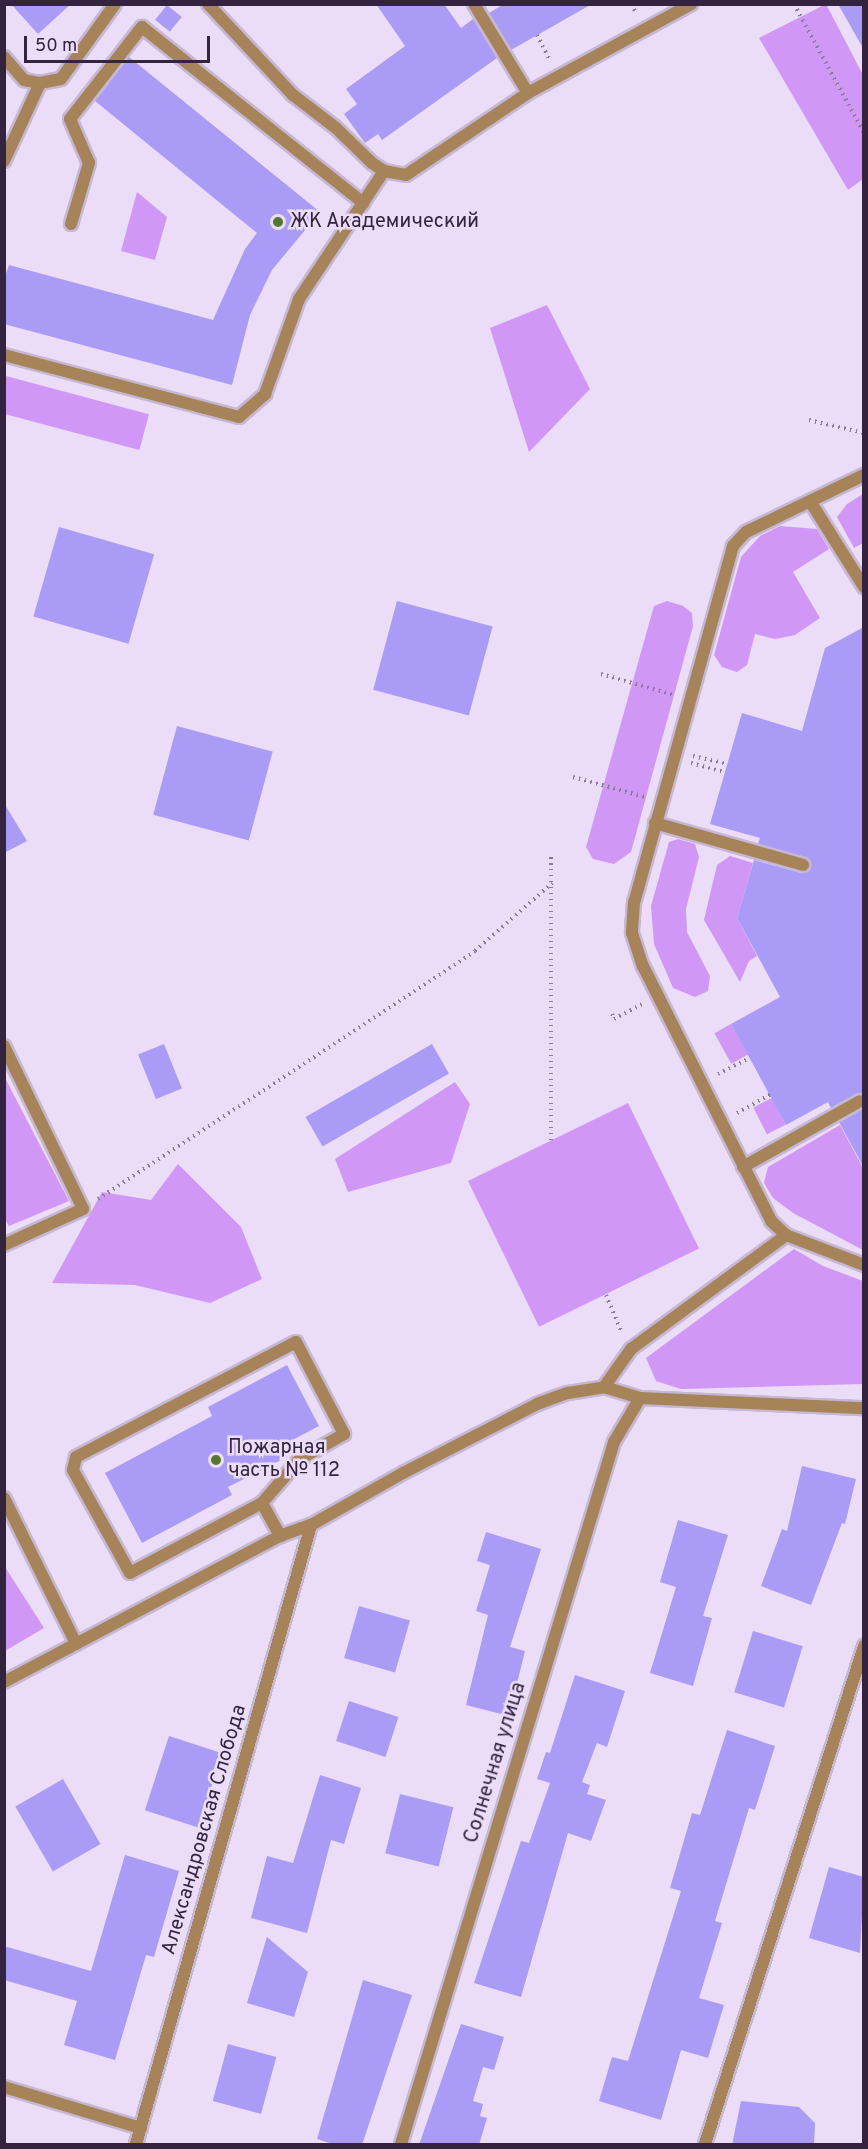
<!DOCTYPE html>
<html>
<head>
<meta charset="utf-8">
<style>
  body { margin:0 }
  #map { position:relative; width:868px; height:2149px; overflow:hidden; background:#ebdcf8; font-family:Overpass,sans-serif }
  div>[style] { position:absolute }
  [style*='--x'] { left:calc(var(--x)*1px); top:calc(var(--y)*1px); width:calc(var(--w)*1px); rotate:calc(var(--a)*1deg) }
  .green>* { inset:0; background:#d097f7; transform-origin:0 0 }
  .building>* { inset:0; background:#aa9bf6; transform-origin:0 0 }
  .path>* { height:4px; margin-top:-2px; transform-origin:0; background:repeating-linear-gradient(90deg,#8a7a96 0 1.5px,transparent 0 6px) }
  .roads { filter:drop-shadow(2px 0 #c6b7d3) drop-shadow(-2px 0 #c6b7d3) drop-shadow(0 2px #c6b7d3) drop-shadow(0 -2px #c6b7d3) }
  .service>* { height:12px; margin:-6px; padding:0 6px; transform-origin:6px; border-radius:6px; background:#a68358 }
  .minor>* { height:12px; margin:-6px; padding:0 6px; transform-origin:6px; border-radius:6px; background:#a68358 }
  .dots>* { width:16px; height:16px; translate:-50% -50%; box-sizing:border-box; border:3px solid #ebdcf8; border-radius:50% }
  span { translate:-50% -50%; white-space:nowrap; text-align:center; line-height:1.15; -webkit-text-stroke:5px #ebdcf8; paint-order:stroke }
  .poi-label { font-size:20px; color:#33233e }
  .left { translate:0 -50%; text-align:left }
  .street-label { font-size:20px; color:#33233e }
  .frame { position:absolute; inset:0; border:6px solid #33233e; pointer-events:none }
  .scale { position:absolute; left:24px; top:36px; width:186px; height:27px; box-sizing:border-box; border:3px solid #33233e; border-top:0; padding-left:8px; font-size:18px; line-height:21px; white-space:nowrap; color:#33233e; -webkit-text-stroke:4px #ebdcf8; paint-order:stroke }
</style>
</head>
<body>
<div id="map">
  <div class="green">
    <div style="clip-path:polygon(826px 4px,863px 75px,863px 179px,848px 190px,759px 38px)"></div>
    <div style="clip-path:polygon(137px 192px,167px 217px,155px 260px,121px 251px)"></div>
    <div style="clip-path:polygon(547px 305px,590px 389px,529px 452px,490px 328px)"></div>
    <div style="left:6px;top:376px;width:148px;height:37px;rotate:15deg"></div>
    <div style="clip-path:polygon(863px 494px,863px 543px,854px 548px,837px 517px,847px 504px)"></div>
    <div style="clip-path:polygon(780px 526px,817px 529px,829px 549px,793px 572px,820px 618px,795px 635px,775px 639px,755px 634px,747px 665px,737px 672px,722px 667px,714px 655px,741px 557px,760px 536px)"></div>
    <div style="clip-path:polygon(667px 601px,683px 606px,692px 613px,693px 626px,631px 852px,614px 864px,593px 859px,586px 847px,654px 606px)"></div>
    <div style="clip-path:polygon(678px 839px,695px 844px,699px 857px,686px 909px,687px 932px,710px 976px,708px 991px,695px 997px,673px 988px,654px 944px,651px 906px,669px 842px)"></div>
    <div style="clip-path:polygon(730px 856px,753px 863px,737px 918px,757px 956px,749px 961px,740px 982px,704px 920px,717px 865px)"></div>
    <div style="left:731px;top:1024px;width:35px;height:19px;rotate:61deg"></div>
    <div style="clip-path:polygon(4px 1076px,69px 1201px,9px 1226px,4px 1218px)"></div>
    <div style="clip-path:polygon(455px 1082px,470px 1104px,451px 1163px,348px 1192px,335px 1159px)"></div>
    <div style="left:772px;top:1098px;width:30px;height:21px;rotate:63deg"></div>
    <div style="left:628px;top:1103px;width:162px;height:178px;rotate:64deg"></div>
    <div style="clip-path:polygon(840px 1125px,863px 1168px,863px 1250px,793px 1213px,773px 1198px,764px 1183px,768px 1167px)"></div>
    <div style="clip-path:polygon(178px 1164px,241px 1227px,262px 1279px,210px 1303px,135px 1285px,52px 1283px,102px 1192px,151px 1200px)"></div>
    <div style="clip-path:polygon(794px 1249px,823px 1266px,863px 1281px,863px 1384px,681px 1389px,656px 1381px,646px 1358px)"></div>
    <div style="clip-path:polygon(5px 1567px,44px 1628px,5px 1651px,4px 1651px)"></div>
  </div>
  <div class="building">
    <div style="clip-path:polygon(11px 4px,71px 4px,38px 34px)"></div>
    <div style="clip-path:polygon(376px 4px,444px 4px,461px 28px,473px 19px,497px 58px,382px 140px,378px 134px,365px 143px,344px 114px,357px 104px,346px 89px,405px 46px)"></div>
    <div style="clip-path:polygon(504px 4px,592px 4px,511px 50px,489px 13px)"></div>
    <div style="clip-path:polygon(838px 4px,864px 4px,864px 50px)"></div>
    <div style="left:167px;top:5px;width:19px;height:19px;rotate:39deg"></div>
    <div style="clip-path:polygon(129px 57px,320px 212px,272px 270px,250px 315px,232px 385px,4px 324px,4px 279px,9px 265px,213px 320px,245px 249px,257px 233px,95px 101px)"></div>
    <div style="left:59px;top:527px;width:99px;height:93px;rotate:16deg"></div>
    <div style="left:397px;top:601px;width:99px;height:92px;rotate:15deg"></div>
    <div style="clip-path:polygon(864px 627px,864px 1094px,831px 1108px,828px 1102px,786px 1125px,731px 1024px,780px 997px,737px 918px,754px 860px,801px 873px,809px 870px,811px 864px,805px 857px,758px 844px,760px 838px,710px 824px,742px 713px,802px 731px,825px 648px)"></div>
    <div style="left:177px;top:726px;width:99px;height:92px;rotate:15deg"></div>
    <div style="clip-path:polygon(4px 803px,27px 841px,4px 853px)"></div>
    <div style="left:164px;top:1044px;width:48px;height:28px;rotate:68deg"></div>
    <div style="left:432px;top:1044px;width:34px;height:146px;rotate:60deg"></div>
    <div style="clip-path:polygon(864px 1108px,864px 1168px,839px 1122px)"></div>
    <div style="clip-path:polygon(287px 1365px,319px 1426px,281px 1446px,287px 1457px,228px 1487px,232px 1495px,142px 1543px,105px 1473px,212px 1416px,208px 1407px)"></div>
    <div style="clip-path:polygon(802px 1466px,856px 1479px,845px 1524px,842px 1523px,811px 1605px,761px 1586px,782px 1529px,787px 1531px)"></div>
    <div style="clip-path:polygon(678px 1520px,728px 1535px,703px 1616px,712px 1618px,693px 1686px,650px 1673px,676px 1587px,660px 1582px)"></div>
    <div style="clip-path:polygon(486px 1532px,541px 1549px,510px 1647px,525px 1651px,509px 1716px,466px 1705px,488px 1615px,476px 1611px,490px 1565px,477px 1561px)"></div>
    <div style="left:359px;top:1606px;width:53px;height:54px;rotate:16deg"></div>
    <div style="left:753px;top:1631px;width:52px;height:64px;rotate:17deg"></div>
    <div style="clip-path:polygon(575px 1675px,625px 1691px,607px 1747px,597px 1743px,582px 1782px,590px 1785px,587px 1794px,606px 1800px,591px 1841px,568px 1833px,521px 1997px,474px 1983px,521px 1841px,529px 1843px,550px 1783px,537px 1779px,546px 1752px,550px 1753px)"></div>
    <div style="left:349px;top:1701px;width:52px;height:42px;rotate:18deg"></div>
    <div style="clip-path:polygon(727px 1730px,775px 1746px,755px 1810px,749px 1808px,715px 1921px,722px 1923px,699px 1998px,724px 2005px,708px 2058px,681px 2050px,661px 2120px,599px 2101px,612px 2057px,628px 2061px,681px 1891px,670px 1888px,692px 1813px,700px 1815px)"></div>
    <div style="left:169px;top:1736px;width:56px;height:78px;rotate:18deg"></div>
    <div style="clip-path:polygon(320px 1775px,361px 1788px,344px 1844px,331px 1840px,307px 1933px,251px 1918px,267px 1856px,293px 1863px)"></div>
    <div style="left:63px;top:1779px;width:75px;height:55px;rotate:60deg"></div>
    <div style="left:400px;top:1794px;width:55px;height:61px;rotate:14deg"></div>
    <div style="clip-path:polygon(125px 1855px,179px 1871px,154px 1957px,146px 1955px,115px 2060px,64px 2045px,77px 2001px,4px 1980px,4px 1946px,91px 1971px)"></div>
    <div style="clip-path:polygon(829px 1867px,864px 1877px,860px 1953px,809px 1938px)"></div>
    <div style="clip-path:polygon(267px 1937px,308px 1972px,294px 2017px,247px 2003px)"></div>
    <div style="clip-path:polygon(363px 1980px,412px 1995px,362px 2145px,336px 2145px,317px 2139px)"></div>
    <div style="clip-path:polygon(461px 2024px,504px 2037px,494px 2070px,483px 2067px,473px 2101px,483px 2104px,480px 2116px,487px 2118px,479px 2145px,419px 2145px)"></div>
    <div style="left:228px;top:2044px;width:50px;height:59px;rotate:15deg"></div>
    <div style="clip-path:polygon(741px 2101px,799px 2107px,815px 2123px,814px 2145px,732px 2145px)"></div>
  </div>
  <div class="path">
    <div style="--x:631;--y:4;--w:10;--a:61"></div>
    <div style="--x:794;--y:4;--w:147;--a:61.5"></div>
    <div style="--x:537;--y:35;--w:28;--a:63"></div>
    <div style="--x:809;--y:420;--w:57;--a:13.3"></div>
    <div style="--x:601;--y:674;--w:76;--a:16"></div>
    <div style="--x:693;--y:756;--w:35;--a:13"></div>
    <div style="--x:691;--y:763;--w:35;--a:15"></div>
    <div style="--x:573;--y:777;--w:75;--a:15.5"></div>
    <div style="--x:551;--y:857;--w:284;--a:90"></div>
    <div style="--x:612;--y:1014;--w:5;--a:68"></div>
    <div style="--x:614;--y:1019;--w:34;--a:-28"></div>
    <div style="--x:718;--y:1074;--w:36;--a:-27"></div>
    <div style="--x:737;--y:1113;--w:38;--a:-29"></div>
    <div style="--x:98;--y:1199;--w:451;--a:-33.3"></div>
    <div style="--x:475;--y:951;--w:103;--a:-41.4"></div>
    <div style="--x:606;--y:1295;--w:41;--a:67.2"></div>
  </div>
  <div class="roads">
    <div class="service">
      <div style="--x:208;--y:4;--w:125;--a:47"></div>
      <div style="--x:293;--y:95;--w:54;--a:37.5"></div>
      <div style="--x:336;--y:128;--w:50;--a:44.2"></div>
      <div style="--x:372;--y:163;--w:14;--a:34"></div>
      <div style="--x:384;--y:171;--w:22;--a:10"></div>
      <div style="--x:406;--y:175;--w:147;--a:-33.9"></div>
      <div style="--x:528;--y:93;--w:186;--a:-28.6"></div>
      <div style="--x:474;--y:4;--w:104;--a:58.8"></div>
      <div style="--x:4;--y:161;--w:86;--a:-65.2"></div>
      <div style="--x:71;--y:224;--w:64;--a:-73.6"></div>
      <div style="--x:89;--y:163;--w:48;--a:-113.4"></div>
      <div style="--x:70;--y:119;--w:117;--a:-52"></div>
      <div style="--x:142;--y:27;--w:283;--a:38.5"></div>
      <div style="--x:4;--y:355;--w:243;--a:14.8"></div>
      <div style="--x:239;--y:417;--w:35;--a:-41"></div>
      <div style="--x:265;--y:394;--w:101;--a:-70.3"></div>
      <div style="--x:299;--y:299;--w:154;--a:-56.4"></div>
      <div style="--x:864;--y:475;--w:131;--a:154.2"></div>
      <div style="--x:746;--y:532;--w:19;--a:133"></div>
      <div style="--x:733;--y:546;--w:370;--a:105.5"></div>
      <div style="--x:634;--y:902;--w:31;--a:94"></div>
      <div style="--x:632;--y:933;--w:35;--a:72"></div>
      <div style="--x:643;--y:966;--w:285;--a:63.3"></div>
      <div style="--x:771;--y:1221;--w:21;--a:43"></div>
      <div style="--x:786;--y:1235;--w:84;--a:21"></div>
      <div style="--x:810;--y:501;--w:102;--a:57.9"></div>
      <div style="--x:655;--y:823;--w:154;--a:15.8"></div>
      <div style="--x:4;--y:1046;--w:181;--a:64.1"></div>
      <div style="--x:83;--y:1209;--w:87;--a:155.5"></div>
      <div style="--x:743;--y:1167;--w:134;--a:-29.4"></div>
      <div style="--x:296;--y:1342;--w:104;--a:62.4"></div>
      <div style="--x:344;--y:1434;--w:51;--a:150.4"></div>
      <div style="--x:300;--y:1459;--w:58;--a:130.8"></div>
      <div style="--x:262;--y:1503;--w:149;--a:152.1"></div>
      <div style="--x:130;--y:1573;--w:118;--a:-119"></div>
      <div style="--x:73;--y:1470;--w:13;--a:-77"></div>
      <div style="--x:76;--y:1457;--w:248;--a:-27.6"></div>
      <div style="--x:604;--y:1387;--w:47;--a:-54.6"></div>
      <div style="--x:631;--y:1349;--w:192;--a:-36.3"></div>
      <div style="--x:4;--y:1498;--w:163;--a:63.7"></div>
      <div style="--x:262;--y:1503;--w:38;--a:61"></div>
      <div style="--x:4;--y:2087;--w:143;--a:16.7"></div>
    </div>
    <div class="minor">
      <div style="--x:4;--y:57;--w:30;--a:49"></div>
      <div style="--x:24;--y:80;--w:16;--a:11"></div>
      <div style="--x:40;--y:83;--w:21;--a:-11"></div>
      <div style="--x:61;--y:79;--w:92;--a:-54.2"></div>
      <div style="--x:4;--y:1682;--w:312;--a:-27.9"></div>
      <div style="--x:280;--y:1536;--w:33;--a:-20"></div>
      <div style="--x:311;--y:1525;--w:106;--a:-29.5"></div>
      <div style="--x:403;--y:1473;--w:151;--a:-27.2"></div>
      <div style="--x:537;--y:1404;--w:33;--a:-20"></div>
      <div style="--x:568;--y:1393;--w:36;--a:-9"></div>
      <div style="--x:604;--y:1387;--w:38;--a:17"></div>
      <div style="--x:640;--y:1398;--w:224;--a:2.6"></div>
      <div style="--x:136;--y:2144;--w:643;--a:-74.21"></div>
      <div style="--x:401;--y:2144;--w:734;--a:-73.12"></div>
      <div style="--x:614;--y:1442;--w:51;--a:-59.4"></div>
      <div style="--x:705;--y:2144;--w:523;--a:-72.29"></div>
    </div>
  </div>
  <div class="dots">
    <div style="left:278px;top:222px;background:#54762d"></div>
    <div style="left:216px;top:1460px;background:#54762d"></div>
  </div>
  <div class="poi-label">
    <span class="left" style="left:290px;top:222px">ЖК Академический</span>
    <span class="left" style="left:228px;top:1460px">Пожарная<br>часть № 112</span>
  </div>
  <div class="street-label">
    <span style="left:496px;top:1763px;rotate:-73deg">Солнечная улица</span>
    <span style="left:205px;top:1830px;rotate:-74deg">Александровская Слобода</span>
  </div>
  <div class="frame"></div>
  <div class="scale">50 m</div>
</div>
</body>
</html>
